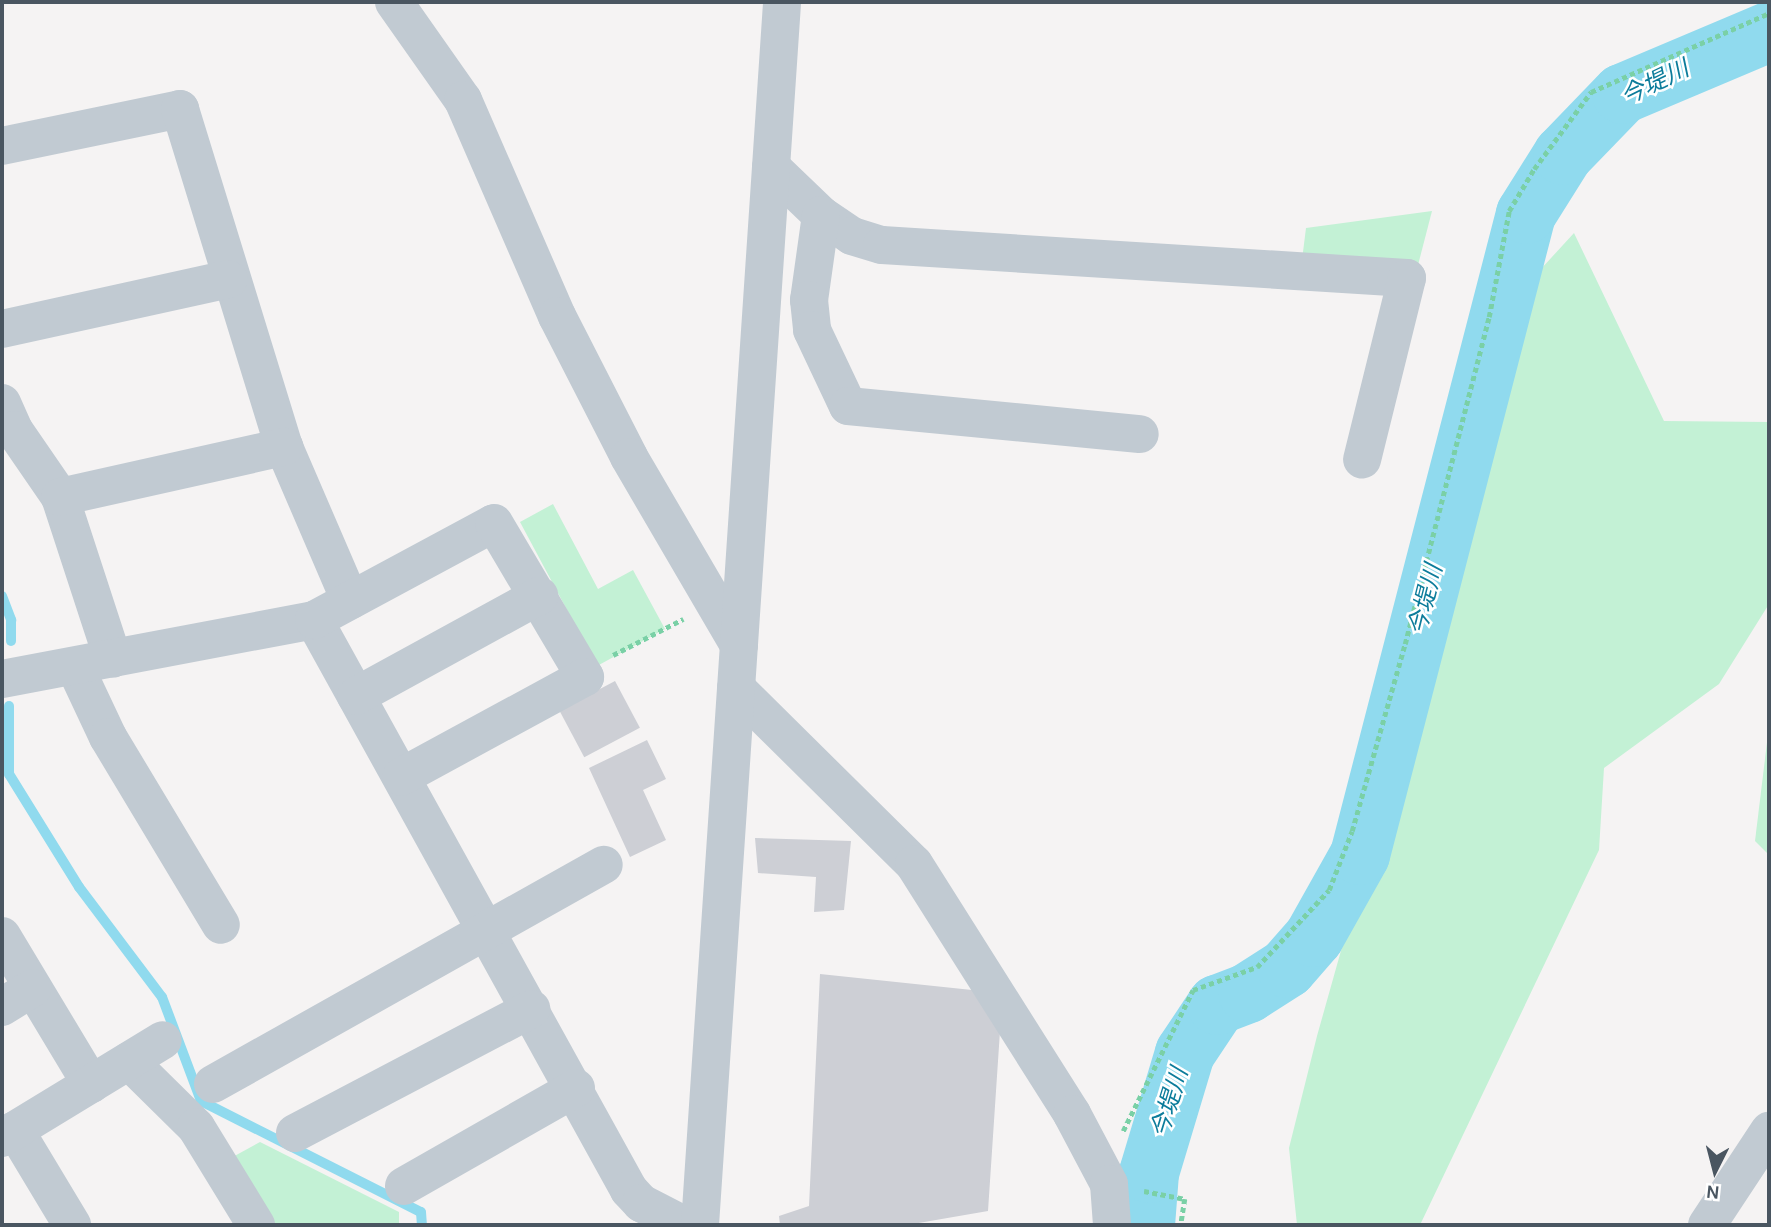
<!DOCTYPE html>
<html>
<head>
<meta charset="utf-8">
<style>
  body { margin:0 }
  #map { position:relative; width:1771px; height:1227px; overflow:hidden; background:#f5f3f3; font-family:Karla,"Noto Sans JP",sans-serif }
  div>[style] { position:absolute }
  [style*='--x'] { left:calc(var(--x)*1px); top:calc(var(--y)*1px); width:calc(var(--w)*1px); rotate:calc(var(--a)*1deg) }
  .green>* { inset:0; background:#c3f1d5 }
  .stream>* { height:10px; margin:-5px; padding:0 5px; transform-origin:5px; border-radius:5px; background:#90daee }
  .river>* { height:60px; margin:-30px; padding:0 30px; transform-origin:30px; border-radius:30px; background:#90daee }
  .building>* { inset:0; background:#cdcfd5; transform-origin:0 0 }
  .path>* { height:4.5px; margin-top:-2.25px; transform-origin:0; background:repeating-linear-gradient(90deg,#7ad0a6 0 5px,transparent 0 8.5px) }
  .minor>* { height:38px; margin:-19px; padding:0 19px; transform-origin:19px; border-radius:19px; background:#c1cad2 }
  span { translate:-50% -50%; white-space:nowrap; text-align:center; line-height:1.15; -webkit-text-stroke:5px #fff; paint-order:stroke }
  .water-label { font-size:24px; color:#0c7c9b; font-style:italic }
  .frame { position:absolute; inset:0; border:4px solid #4a5661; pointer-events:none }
  .north { position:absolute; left:1680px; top:1136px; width:70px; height:70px; -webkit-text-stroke:5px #fff; paint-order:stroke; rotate:186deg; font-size:19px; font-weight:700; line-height:28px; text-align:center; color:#4a5661 }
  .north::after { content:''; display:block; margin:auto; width:24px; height:32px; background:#4a5661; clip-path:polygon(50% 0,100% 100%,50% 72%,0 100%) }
</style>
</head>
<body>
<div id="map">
  <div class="green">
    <div style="clip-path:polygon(1432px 211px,1417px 269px,1302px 260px,1306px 228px)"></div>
    <div style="clip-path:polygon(1574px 233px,1664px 421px,1769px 422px,1769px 604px,1719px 684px,1604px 768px,1599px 850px,1420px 1225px,1297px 1225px,1289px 1148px,1317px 1036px,1529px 282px)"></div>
    <div style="clip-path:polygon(553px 504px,598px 589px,633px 570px,665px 629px,597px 666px,520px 522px)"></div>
    <div style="clip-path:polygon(1769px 726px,1769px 855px,1755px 841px)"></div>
    <div style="clip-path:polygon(260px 1142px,399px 1212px,399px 1225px,275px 1225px,229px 1159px)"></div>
  </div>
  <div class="stream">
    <div style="--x:2;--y:596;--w:26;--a:69"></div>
    <div style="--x:11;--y:620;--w:21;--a:90"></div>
    <div style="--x:9;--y:706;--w:68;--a:90"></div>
    <div style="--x:9;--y:774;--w:133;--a:58.2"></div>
    <div style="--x:79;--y:887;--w:138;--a:53"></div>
    <div style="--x:162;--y:997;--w:111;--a:69.4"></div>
    <div style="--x:201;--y:1101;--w:246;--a:26.8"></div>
    <div style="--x:421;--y:1212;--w:13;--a:86"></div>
  </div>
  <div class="river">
    <div style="--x:1145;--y:1225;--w:52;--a:-85.6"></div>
    <div style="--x:1149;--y:1173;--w:125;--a:-73.3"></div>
    <div style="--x:1185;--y:1053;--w:58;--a:-56.3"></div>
    <div style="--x:1217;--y:1005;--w:33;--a:-21"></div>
    <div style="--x:1248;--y:993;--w:46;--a:-32.7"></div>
    <div style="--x:1287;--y:968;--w:41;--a:-48.9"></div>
    <div style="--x:1314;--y:937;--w:94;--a:-60.7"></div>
    <div style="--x:1360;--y:855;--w:662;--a:-75.48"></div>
    <div style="--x:1526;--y:214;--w:70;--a:-57.9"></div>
    <div style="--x:1563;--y:155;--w:85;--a:-46"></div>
    <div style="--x:1622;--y:94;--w:160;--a:-22.9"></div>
  </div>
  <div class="building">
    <div style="left:615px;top:681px;width:53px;height:63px;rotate:62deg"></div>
    <div style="clip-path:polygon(647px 740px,666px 779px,643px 790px,666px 840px,630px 857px,589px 768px)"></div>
    <div style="clip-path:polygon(755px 838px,851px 841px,844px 910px,814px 912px,816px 877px,758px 873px)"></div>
    <div style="clip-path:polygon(820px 974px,972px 990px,1000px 1031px,988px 1211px,907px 1225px,780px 1225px,779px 1216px,809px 1206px)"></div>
  </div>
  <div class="path">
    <div style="--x:613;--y:655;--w:79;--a:-27.2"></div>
    <div style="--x:1123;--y:1131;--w:157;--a:-63.6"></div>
    <div style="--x:1193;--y:990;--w:68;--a:-19.8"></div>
    <div style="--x:1257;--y:967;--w:105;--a:-46.9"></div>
    <div style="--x:1329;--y:890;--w:63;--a:-68.7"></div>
    <div style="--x:1352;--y:831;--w:194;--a:-74.2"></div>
    <div style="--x:1405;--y:644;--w:338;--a:-75.6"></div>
    <div style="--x:1489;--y:317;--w:108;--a:-79.3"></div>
    <div style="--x:1509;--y:211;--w:49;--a:-59.2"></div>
    <div style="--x:1534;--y:169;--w:96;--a:-53.5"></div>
    <div style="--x:1591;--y:92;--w:195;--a:-23.9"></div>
    <div style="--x:1144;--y:1191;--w:42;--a:11"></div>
    <div style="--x:1185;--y:1199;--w:26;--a:99"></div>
  </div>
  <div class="minor">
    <div style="--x:394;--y:2;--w:120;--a:54.9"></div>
    <div style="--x:463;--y:100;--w:236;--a:66.5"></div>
    <div style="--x:557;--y:316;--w:158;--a:62.9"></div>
    <div style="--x:629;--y:457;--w:218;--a:59.7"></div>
    <div style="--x:2;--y:146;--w:182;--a:-11.7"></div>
    <div style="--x:180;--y:109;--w:354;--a:72.9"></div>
    <div style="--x:284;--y:447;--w:167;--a:66.7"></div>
    <div style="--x:771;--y:167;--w:69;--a:43.8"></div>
    <div style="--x:821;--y:215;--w:37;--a:34"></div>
    <div style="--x:852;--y:236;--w:31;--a:17"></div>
    <div style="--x:882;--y:245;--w:526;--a:3.6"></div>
    <div style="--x:1407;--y:278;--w:187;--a:103.9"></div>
    <div style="--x:821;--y:215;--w:86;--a:98"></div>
    <div style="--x:809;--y:300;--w:30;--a:84"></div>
    <div style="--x:812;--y:330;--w:84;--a:64.7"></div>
    <div style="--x:848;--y:406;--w:293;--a:5.5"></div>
    <div style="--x:2;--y:329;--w:232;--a:-12.4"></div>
    <div style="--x:2;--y:403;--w:30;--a:66"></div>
    <div style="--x:14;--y:430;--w:81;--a:55.5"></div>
    <div style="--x:60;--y:497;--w:170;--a:71.9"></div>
    <div style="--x:60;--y:497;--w:230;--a:-12.6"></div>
    <div style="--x:314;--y:620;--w:651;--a:61.07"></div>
    <div style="--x:629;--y:1190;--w:18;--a:47"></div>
    <div style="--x:641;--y:1203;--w:48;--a:27.1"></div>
    <div style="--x:76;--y:669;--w:75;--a:64.8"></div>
    <div style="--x:108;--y:737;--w:219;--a:59"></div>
    <div style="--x:2;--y:679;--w:318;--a:-10.7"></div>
    <div style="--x:314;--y:620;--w:204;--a:-28.3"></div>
    <div style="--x:494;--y:523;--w:179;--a:59.4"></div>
    <div style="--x:585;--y:677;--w:209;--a:151.5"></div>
    <div style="--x:736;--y:688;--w:250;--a:44.7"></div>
    <div style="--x:914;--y:864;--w:296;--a:57.7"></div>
    <div style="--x:1072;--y:1114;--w:79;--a:62.1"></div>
    <div style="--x:1109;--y:1184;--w:41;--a:85.8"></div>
    <div style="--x:356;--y:696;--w:209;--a:-28.7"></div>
    <div style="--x:2;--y:936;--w:173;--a:59"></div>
    <div style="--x:2;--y:1007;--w:36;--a:-32"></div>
    <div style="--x:129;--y:1061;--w:94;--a:44.6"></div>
    <div style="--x:196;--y:1127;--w:115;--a:58.5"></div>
    <div style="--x:213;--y:1084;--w:448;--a:-29.3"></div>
    <div style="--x:15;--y:1130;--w:111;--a:59"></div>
    <div style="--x:295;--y:1133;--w:267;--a:-27.7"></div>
    <div style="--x:2;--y:1138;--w:188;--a:-31.3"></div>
    <div style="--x:404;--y:1186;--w:198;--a:-29.7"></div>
    <div style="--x:700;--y:1225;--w:1226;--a:-86.16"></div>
    <div style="--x:1707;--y:1225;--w:113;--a:-56.6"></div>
  </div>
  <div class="water-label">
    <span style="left:1655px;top:83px;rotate:-26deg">今堤川</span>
    <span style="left:1426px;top:600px;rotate:-76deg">今堤川</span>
    <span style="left:1170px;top:1103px;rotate:-73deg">今堤川</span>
  </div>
  <div class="frame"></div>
  <div class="north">N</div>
</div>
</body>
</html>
